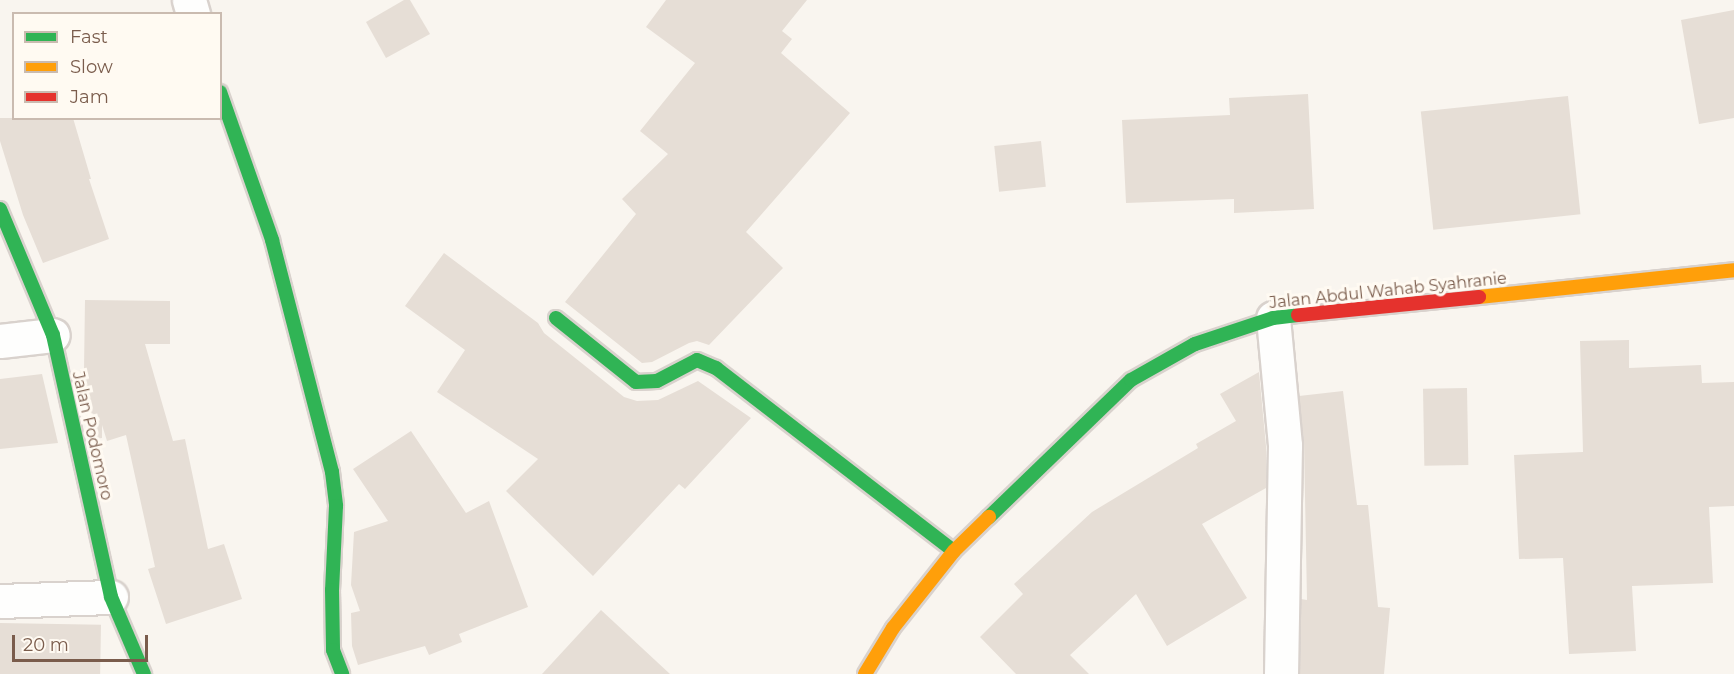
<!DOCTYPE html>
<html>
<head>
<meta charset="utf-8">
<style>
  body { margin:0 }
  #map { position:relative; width:1734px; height:674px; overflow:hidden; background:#f9f5ef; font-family:Montserrat,sans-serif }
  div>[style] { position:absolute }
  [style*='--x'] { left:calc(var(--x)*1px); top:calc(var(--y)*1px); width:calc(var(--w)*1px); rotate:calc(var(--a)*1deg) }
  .building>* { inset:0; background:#e6ded6; transform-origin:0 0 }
  .roads { filter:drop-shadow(2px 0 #d9d2cd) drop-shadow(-2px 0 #d9d2cd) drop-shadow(0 2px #d9d2cd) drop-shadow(0 -2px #d9d2cd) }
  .street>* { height:33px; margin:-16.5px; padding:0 16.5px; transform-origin:16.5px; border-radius:16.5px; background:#fefefd }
  .fast>* { height:14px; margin:-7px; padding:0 7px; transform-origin:7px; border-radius:7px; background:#30b455 }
  .slow>* { height:14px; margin:-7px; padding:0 7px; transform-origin:7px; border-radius:7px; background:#ff9f0a }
  .jam>* { height:14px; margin:-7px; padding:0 7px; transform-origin:7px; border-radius:7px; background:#e5322d }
  span { translate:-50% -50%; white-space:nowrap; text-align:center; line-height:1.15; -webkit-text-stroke:6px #fffaf2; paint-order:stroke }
  .street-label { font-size:16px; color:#7a5c4c }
  .legend { position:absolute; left:12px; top:12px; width:210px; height:108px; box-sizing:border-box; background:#fffaf2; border:2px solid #cabbb0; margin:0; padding:8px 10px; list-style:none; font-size:18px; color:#7a5c4c }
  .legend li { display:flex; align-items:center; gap:12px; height:30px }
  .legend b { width:30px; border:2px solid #cabbb0 }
  .scale { position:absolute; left:12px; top:635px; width:136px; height:27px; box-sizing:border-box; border:3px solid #7a5c4c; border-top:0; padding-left:8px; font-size:18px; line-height:21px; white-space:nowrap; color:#7a5c4c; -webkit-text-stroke:4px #fffaf2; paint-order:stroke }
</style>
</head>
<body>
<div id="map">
  <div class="building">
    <div style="clip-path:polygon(404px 0,410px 0,430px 34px,386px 58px,366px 22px)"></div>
    <div style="clip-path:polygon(666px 0,807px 0,782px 31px,792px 39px,781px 53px,850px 113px,746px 232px,783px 268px,709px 345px,697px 341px,689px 343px,652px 362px,642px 363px,565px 302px,636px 214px,622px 199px,668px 154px,640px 131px,695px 63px,646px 27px)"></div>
    <div style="clip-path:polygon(1734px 10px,1734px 118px,1699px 124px,1681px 20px)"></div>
    <div style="clip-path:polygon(1308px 94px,1314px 209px,1234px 213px,1234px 199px,1126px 203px,1122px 120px,1230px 115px,1229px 98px)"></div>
    <div style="left:1568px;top:96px;width:119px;height:148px;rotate:84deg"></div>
    <div style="clip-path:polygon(0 118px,73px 118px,91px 179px,89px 179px,109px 239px,43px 263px,23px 215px,0 141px)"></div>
    <div style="left:1041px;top:141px;width:46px;height:47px;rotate:84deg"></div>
    <div style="clip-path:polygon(444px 253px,538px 323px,544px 333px,624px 397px,637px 401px,658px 400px,698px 381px,751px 418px,685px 489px,679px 484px,593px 576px,506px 491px,538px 459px,437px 392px,465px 350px,405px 306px)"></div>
    <div style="clip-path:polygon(85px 300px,170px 301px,170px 344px,145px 344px,173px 441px,185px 439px,208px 549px,224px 544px,242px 599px,166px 624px,148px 569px,155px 567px,126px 435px,107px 441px,102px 425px,102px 438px,95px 439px,80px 370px,84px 369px)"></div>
    <div style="clip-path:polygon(1629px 340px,1629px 368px,1701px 365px,1702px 383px,1734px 382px,1734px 506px,1709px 507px,1713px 583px,1632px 586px,1636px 651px,1569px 654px,1563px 558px,1519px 559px,1514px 455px,1583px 452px,1580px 341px)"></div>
    <div style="clip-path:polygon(1259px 372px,1266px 446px,1266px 488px,1202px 524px,1247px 598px,1167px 646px,1136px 594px,1070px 655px,1089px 674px,1016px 674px,980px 637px,1023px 594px,1014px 584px,1092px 512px,1198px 448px,1196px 444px,1236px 421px,1220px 394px)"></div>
    <div style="clip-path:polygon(42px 374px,58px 443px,0 449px,0 379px)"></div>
    <div style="left:1467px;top:388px;width:77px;height:44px;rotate:89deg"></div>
    <div style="clip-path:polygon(1343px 391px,1357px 505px,1368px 505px,1378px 607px,1390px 608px,1384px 674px,1300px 674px,1301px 599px,1307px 600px,1304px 443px,1299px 396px)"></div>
    <div style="clip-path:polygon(411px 431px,466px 513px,489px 501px,528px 607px,459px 634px,462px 642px,429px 655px,425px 646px,358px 665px,352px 646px,351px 613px,360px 611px,351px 585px,354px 532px,388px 521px,353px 469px)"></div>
    <div style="clip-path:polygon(601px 610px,670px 674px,542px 674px)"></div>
    <div style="left:0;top:623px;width:101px;height:51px;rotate:1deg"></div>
  </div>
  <div class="roads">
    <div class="street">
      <div style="--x:189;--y:0;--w:15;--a:74"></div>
      <div style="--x:1273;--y:318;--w:128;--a:84.6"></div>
      <div style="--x:1285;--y:445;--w:229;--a:91"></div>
      <div style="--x:0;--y:341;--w:53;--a:-6.5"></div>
      <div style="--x:0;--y:601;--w:111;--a:-2.1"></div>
    </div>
    <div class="fast">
      <div style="--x:220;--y:92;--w:157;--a:70.6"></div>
      <div style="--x:272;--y:240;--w:240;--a:75.5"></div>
      <div style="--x:332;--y:472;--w:34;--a:83"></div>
      <div style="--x:336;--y:506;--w:84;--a:92.7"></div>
      <div style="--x:332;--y:590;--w:60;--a:89"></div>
      <div style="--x:333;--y:650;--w:26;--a:69"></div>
      <div style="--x:0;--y:209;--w:137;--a:67.2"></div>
      <div style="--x:53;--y:335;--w:268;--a:77.5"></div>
      <div style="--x:111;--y:597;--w:84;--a:66.8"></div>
      <div style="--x:556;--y:318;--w:102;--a:38.7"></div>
      <div style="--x:636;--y:382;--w:21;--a:-3"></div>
      <div style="--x:657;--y:381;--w:45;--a:-27.7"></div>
      <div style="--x:697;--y:360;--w:21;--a:23"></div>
      <div style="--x:716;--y:368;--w:300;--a:37.6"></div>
      <div style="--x:989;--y:517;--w:197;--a:-44"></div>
      <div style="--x:1131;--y:380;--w:73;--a:-29.4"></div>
      <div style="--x:1195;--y:344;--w:82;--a:-18.4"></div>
      <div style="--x:1273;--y:318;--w:25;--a:-7"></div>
    </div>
    <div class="slow">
      <div style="--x:1479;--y:297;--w:256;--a:-6"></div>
      <div style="--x:865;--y:674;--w:54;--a:-58.7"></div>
      <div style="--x:893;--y:628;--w:98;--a:-51.6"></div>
      <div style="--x:954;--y:551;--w:49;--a:-44.2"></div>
    </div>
    <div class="jam">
      <div style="--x:1298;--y:315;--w:182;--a:-5.7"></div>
    </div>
  </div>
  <div class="street-label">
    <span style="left:1388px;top:291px;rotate:-6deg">Jalan Abdul Wahab Syahranie</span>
    <span style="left:92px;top:436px;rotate:77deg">Jalan Podomoro</span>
  </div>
  <ul class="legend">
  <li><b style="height:8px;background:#30b455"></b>Fast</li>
  <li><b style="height:8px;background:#ff9f0a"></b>Slow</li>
  <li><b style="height:8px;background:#e5322d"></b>Jam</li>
  </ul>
  <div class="scale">20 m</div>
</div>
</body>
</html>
